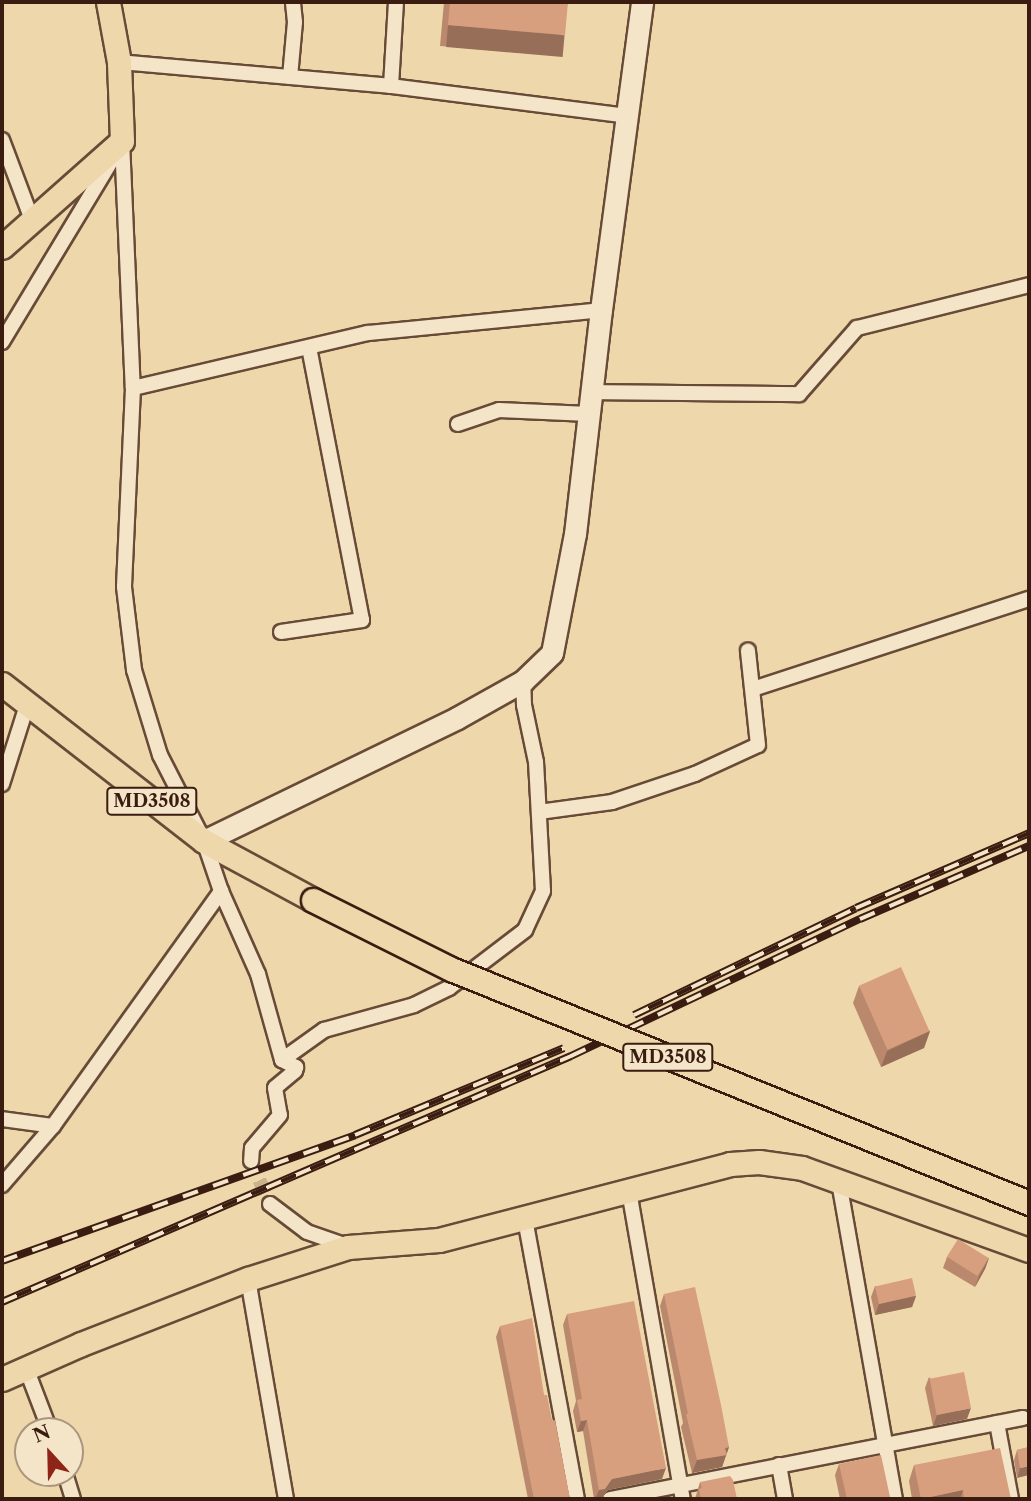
<!DOCTYPE html>
<html>
<head>
<meta charset="utf-8">
<style>
  body { margin:0 }
  #map { position:relative; width:1031px; height:1501px; overflow:hidden; background:#eed7ab; font-family:"Libre Caslon Text",serif }
  div>[style] { position:absolute }
  [style*='--x'] { left:calc(var(--x)*1px); top:calc(var(--y)*1px); width:calc(var(--w)*1px); rotate:calc(var(--a)*1deg) }
  .street-tunnel>* { height:14px; margin-top:-7px; transform-origin:0; background:repeating-linear-gradient(90deg,#cab28c 0 14px,transparent 0 21px) }
  .roads { filter:drop-shadow(2px 0 #674b37) drop-shadow(-2px 0 #674b37) drop-shadow(0 2px #674b37) drop-shadow(0 -2px #674b37) }
  .street>* { height:14px; margin:-7px; padding:0 7px; transform-origin:7px; border-radius:7px; background:#f4e5c8 }
  .secondary>* { height:21px; margin:-10.5px; padding:0 10.5px; transform-origin:10.5px; border-radius:10.5px; background:#f4e5c8 }
  .primary>* { height:23px; margin:-11.5px; padding:0 11.5px; transform-origin:11.5px; border-radius:11.5px; background:#eed7ab }
  .rail>* { height:8px; margin-top:-4px; transform-origin:0; background:repeating-linear-gradient(90deg,#f4e5c8 0 16px,#3a1c10 0 32px); box-sizing:border-box; border-block:2px solid #3a1c10 }
  .bridges { filter:drop-shadow(2px 0 #3a1c10) drop-shadow(-2px 0 #3a1c10) drop-shadow(0 2px #3a1c10) drop-shadow(0 -2px #3a1c10) }
  .primary-bridge>* { height:23px; margin:-11.5px; padding:0 11.5px; transform-origin:11.5px; border-radius:11.5px; background:#eed7ab }
  .wall>* { inset:0; background:#ba896d }
  .shaded-wall>* { inset:0; background:#976f59; transform-origin:0 0 }
  .building>* { inset:0; background:#d89f7f; transform-origin:0 0 }
  span { translate:-50% -50%; white-space:nowrap; text-align:center; line-height:1.15; -webkit-text-stroke:5px #f4e5c8; paint-order:stroke }
  .shield-label span { padding:2px 5px; background:#f4e5c8; border:2px solid; border-radius:5px; -webkit-text-stroke-width:0 }
  .shield-label { font-size:18px; color:#3a1c10; font-weight:700 }
  .frame { position:absolute; inset:0; border:4px solid #3a1c10; pointer-events:none }
  .north { position:absolute; left:14px; top:1417px; width:70px; height:70px; box-sizing:border-box; background:#f4e5c8; border:2px solid #aa957e; border-radius:50%; rotate:338deg; font-size:19px; font-weight:700; line-height:28px; text-align:center; color:#3a1c10 }
  .north::after { content:''; display:block; margin:auto; width:24px; height:32px; background:#8f2418; clip-path:polygon(50% 0,100% 100%,50% 72%,0 100%) }
</style>
</head>
<body>
<div id="map">
  <div class="street-tunnel">
    <div style="--x:251;--y:1161;--w:47;--a:66.2"></div>
  </div>
  <div class="roads">
    <div class="street">
      <div style="--x:119;--y:62;--w:273;--a:5"></div>
      <div style="--x:391;--y:86;--w:239;--a:7.2"></div>
      <div style="--x:290;--y:77;--w:55;--a:-84.8"></div>
      <div style="--x:295;--y:22;--w:20;--a:-96"></div>
      <div style="--x:391;--y:86;--w:84;--a:-86.6"></div>
      <div style="--x:2;--y:140;--w:85;--a:69.4"></div>
      <div style="--x:122;--y:141;--w:247;--a:87.5"></div>
      <div style="--x:133;--y:388;--w:199;--a:92.6"></div>
      <div style="--x:124;--y:587;--w:84;--a:83.1"></div>
      <div style="--x:134;--y:670;--w:89;--a:73"></div>
      <div style="--x:160;--y:755;--w:97;--a:62.9"></div>
      <div style="--x:204;--y:841;--w:53;--a:71.2"></div>
      <div style="--x:221;--y:891;--w:91;--a:66"></div>
      <div style="--x:258;--y:974;--w:89;--a:74.4"></div>
      <div style="--x:282;--y:1060;--w:16;--a:27"></div>
      <div style="--x:296;--y:1067;--w:4;--a:104"></div>
      <div style="--x:295;--y:1071;--w:26;--a:140"></div>
      <div style="--x:275;--y:1088;--w:27;--a:80"></div>
      <div style="--x:280;--y:1115;--w:43;--a:130.3"></div>
      <div style="--x:252;--y:1148;--w:13;--a:94"></div>
      <div style="--x:2;--y:342;--w:215;--a:-58.9"></div>
      <div style="--x:133;--y:388;--w:241;--a:-13.2"></div>
      <div style="--x:368;--y:333;--w:234;--a:-5.6"></div>
      <div style="--x:591;--y:392;--w:208;--a:0.6"></div>
      <div style="--x:799;--y:394;--w:88;--a:-48.7"></div>
      <div style="--x:857;--y:328;--w:177;--a:-14"></div>
      <div style="--x:458;--y:424;--w:43;--a:-18.9"></div>
      <div style="--x:499;--y:410;--w:90;--a:2.5"></div>
      <div style="--x:281;--y:632;--w:82;--a:-8.4"></div>
      <div style="--x:362;--y:620;--w:278;--a:-101"></div>
      <div style="--x:753;--y:689;--w:290;--a:-18.1"></div>
      <div style="--x:2;--y:784;--w:83;--a:-72.4"></div>
      <div style="--x:539;--y:812;--w:74;--a:-7.8"></div>
      <div style="--x:612;--y:802;--w:88;--a:-18.6"></div>
      <div style="--x:695;--y:774;--w:69;--a:-24.7"></div>
      <div style="--x:758;--y:745;--w:95;--a:-96.1"></div>
      <div style="--x:282;--y:1060;--w:52;--a:-35.5"></div>
      <div style="--x:324;--y:1030;--w:93;--a:-15.5"></div>
      <div style="--x:414;--y:1005;--w:39;--a:-26"></div>
      <div style="--x:449;--y:988;--w:96;--a:-37.3"></div>
      <div style="--x:525;--y:930;--w:43;--a:-65.2"></div>
      <div style="--x:543;--y:891;--w:129;--a:-93.1"></div>
      <div style="--x:536;--y:762;--w:58;--a:-101.9"></div>
      <div style="--x:524;--y:705;--w:24;--a:-92"></div>
      <div style="--x:2;--y:1119;--w:51;--a:7.8"></div>
      <div style="--x:53;--y:1126;--w:289;--a:-54.4"></div>
      <div style="--x:839;--y:1182;--w:322;--a:80"></div>
      <div style="--x:2;--y:1185;--w:78;--a:-49.2"></div>
      <div style="--x:629;--y:1191;--w:313;--a:80.1"></div>
      <div style="--x:270;--y:1204;--w:46;--a:37.1"></div>
      <div style="--x:307;--y:1232;--w:42;--a:19.3"></div>
      <div style="--x:525;--y:1219;--w:285;--a:79.5"></div>
      <div style="--x:248;--y:1279;--w:223;--a:80.2"></div>
      <div style="--x:26;--y:1368;--w:67;--a:69.1"></div>
      <div style="--x:997;--y:1423;--w:77;--a:79.6"></div>
      <div style="--x:779;--y:1465;--w:35;--a:80"></div>
      <div style="--x:65;--y:1473;--w:27;--a:73"></div>
      <div style="--x:610;--y:1499;--w:421;--a:-11.1"></div>
    </div>
    <div class="secondary">
      <div style="--x:204;--y:841;--w:281;--a:-25.9"></div>
      <div style="--x:457;--y:718;--w:76;--a:-29.3"></div>
      <div style="--x:523;--y:681;--w:40;--a:-44"></div>
      <div style="--x:552;--y:653;--w:121;--a:-79.1"></div>
      <div style="--x:575;--y:534;--w:226;--a:-83.4"></div>
      <div style="--x:601;--y:310;--w:311;--a:-82.4"></div>
    </div>
    <div class="primary">
      <div style="--x:2;--y:247;--w:160;--a:-41.5"></div>
      <div style="--x:122;--y:141;--w:79;--a:-92.2"></div>
      <div style="--x:119;--y:62;--w:61;--a:-100.4"></div>
      <div style="--x:2;--y:684;--w:256;--a:37.9"></div>
      <div style="--x:204;--y:841;--w:124;--a:28.4"></div>
      <div style="--x:2;--y:1379;--w:86;--a:-23.9"></div>
      <div style="--x:81;--y:1344;--w:179;--a:-21.3"></div>
      <div style="--x:248;--y:1279;--w:105;--a:-17.7"></div>
      <div style="--x:348;--y:1247;--w:91;--a:-4.4"></div>
      <div style="--x:439;--y:1240;--w:301;--a:-14.6"></div>
      <div style="--x:730;--y:1164;--w:29;--a:-4"></div>
      <div style="--x:759;--y:1162;--w:43;--a:7.9"></div>
      <div style="--x:802;--y:1168;--w:241;--a:19.9"></div>
    </div>
  </div>
  <div class="rail">
    <div style="--x:634;--y:1015;--w:246;--a:-25.7"></div>
    <div style="--x:856;--y:908;--w:189;--a:-23.4"></div>
    <div style="--x:2;--y:1261;--w:375;--a:-19.6"></div>
    <div style="--x:355;--y:1135;--w:226;--a:-22.6"></div>
    <div style="--x:2;--y:1302;--w:620;--a:-23.38"></div>
    <div style="--x:571;--y:1056;--w:320;--a:-25.4"></div>
    <div style="--x:860;--y:919;--w:184;--a:-23.4"></div>
  </div>
  <div class="bridges">
    <div class="primary-bridge">
      <div style="--x:313;--y:900;--w:154;--a:26.6"></div>
      <div style="--x:451;--y:969;--w:624;--a:22.04"></div>
    </div>
  </div>
  <div class="wall">
    <div style="clip-path:polygon(444px 2px,568px 2px,558px 56px,440px 46px)"></div>
    <div style="clip-path:polygon(859px 986px,930px 1031px,924px 1048px,881px 1067px,853px 1003px)"></div>
    <div style="clip-path:polygon(947px 1257px,989px 1258px,985px 1269px,975px 1287px,943px 1268px)"></div>
    <div style="clip-path:polygon(875px 1286px,916px 1296px,912px 1307px,875px 1315px,871px 1297px)"></div>
    <div style="clip-path:polygon(664px 1294px,729px 1447px,722px 1467px,692px 1473px,681px 1427px,683px 1423px,660px 1306px)"></div>
    <div style="clip-path:polygon(567px 1314px,662px 1479px,608px 1490px,601px 1499px,594px 1499px,583px 1431px,577px 1432px,573px 1411px,576px 1401px,563px 1325px)"></div>
    <div style="clip-path:polygon(500px 1326px,544px 1395px,552px 1421px,570px 1499px,528px 1499px,496px 1337px)"></div>
    <div style="clip-path:polygon(929px 1377px,967px 1419px,933px 1426px,925px 1388px)"></div>
    <div style="clip-path:polygon(1029px 1447px,1017px 1478px,1014px 1460px,1017px 1450px)"></div>
    <div style="clip-path:polygon(839px 1464px,889px 1499px,840px 1499px,835px 1475px)"></div>
    <div style="clip-path:polygon(914px 1465px,1011px 1499px,912px 1499px,909px 1481px)"></div>
    <div style="clip-path:polygon(700px 1482px,737px 1499px,695px 1499px)"></div>
  </div>
  <div class="shaded-wall">
    <div style="left:448px;top:25px;width:117px;height:22px;rotate:5deg"></div>
    <div style="clip-path:polygon(930px 1031px,924px 1048px,881px 1067px,887px 1051px)"></div>
    <div style="clip-path:polygon(989px 1258px,985px 1269px,975px 1287px,979px 1276px)"></div>
    <div style="clip-path:polygon(916px 1296px,912px 1307px,875px 1315px,879px 1304px)"></div>
    <div style="clip-path:polygon(971px 1408px,967px 1419px,933px 1426px,937px 1415px)"></div>
    <div style="clip-path:polygon(587px 1420px,583px 1431px,577px 1432px,581px 1421px)"></div>
    <div style="clip-path:polygon(729px 1447px,722px 1467px,692px 1473px,697px 1460px)"></div>
    <div style="clip-path:polygon(1029px 1466px,1029px 1475px,1017px 1478px,1020px 1468px)"></div>
    <div style="clip-path:polygon(666px 1468px,662px 1479px,608px 1490px,601px 1499px,595px 1499px,599px 1490px,612px 1479px)"></div>
    <div style="clip-path:polygon(963px 1490px,960px 1499px,921px 1499px)"></div>
  </div>
  <div class="building">
    <div style="clip-path:polygon(450px 2px,568px 2px,565px 35px,448px 25px)"></div>
    <div style="left:901px;top:967px;width:70px;height:46px;rotate:66deg"></div>
    <div style="left:958px;top:1239px;width:36px;height:21px;rotate:32deg"></div>
    <div style="left:912px;top:1278px;width:18px;height:38px;rotate:77deg"></div>
    <div style="clip-path:polygon(695px 1287px,721px 1405px,729px 1447px,725px 1448px,727px 1455px,697px 1460px,686px 1414px,688px 1414px,664px 1294px)"></div>
    <div style="clip-path:polygon(634px 1301px,666px 1468px,612px 1479px,605px 1489px,599px 1490px,587px 1420px,581px 1421px,577px 1400px,582px 1399px,567px 1314px)"></div>
    <div style="clip-path:polygon(532px 1318px,544px 1395px,547px 1395px,552px 1421px,555px 1420px,570px 1499px,534px 1499px,500px 1326px)"></div>
    <div style="left:964px;top:1372px;width:37px;height:35px;rotate:79deg"></div>
    <div style="clip-path:polygon(1029px 1447px,1029px 1466px,1020px 1468px,1017px 1450px)"></div>
    <div style="clip-path:polygon(1000px 1448px,1011px 1499px,964px 1499px,963px 1490px,921px 1499px,914px 1465px)"></div>
    <div style="clip-path:polygon(881px 1455px,890px 1497px,878px 1499px,847px 1499px,839px 1464px)"></div>
    <div style="clip-path:polygon(730px 1476px,733px 1480px,737px 1499px,701px 1499px,699px 1489px,702px 1488px,700px 1482px)"></div>
  </div>
  <div class="shield-label">
    <span style="left:152px;top:801px">MD3508</span>
    <span style="left:668px;top:1057px">MD3508</span>
  </div>
  <div class="frame"></div>
  <div class="north">N</div>
</div>
</body>
</html>
